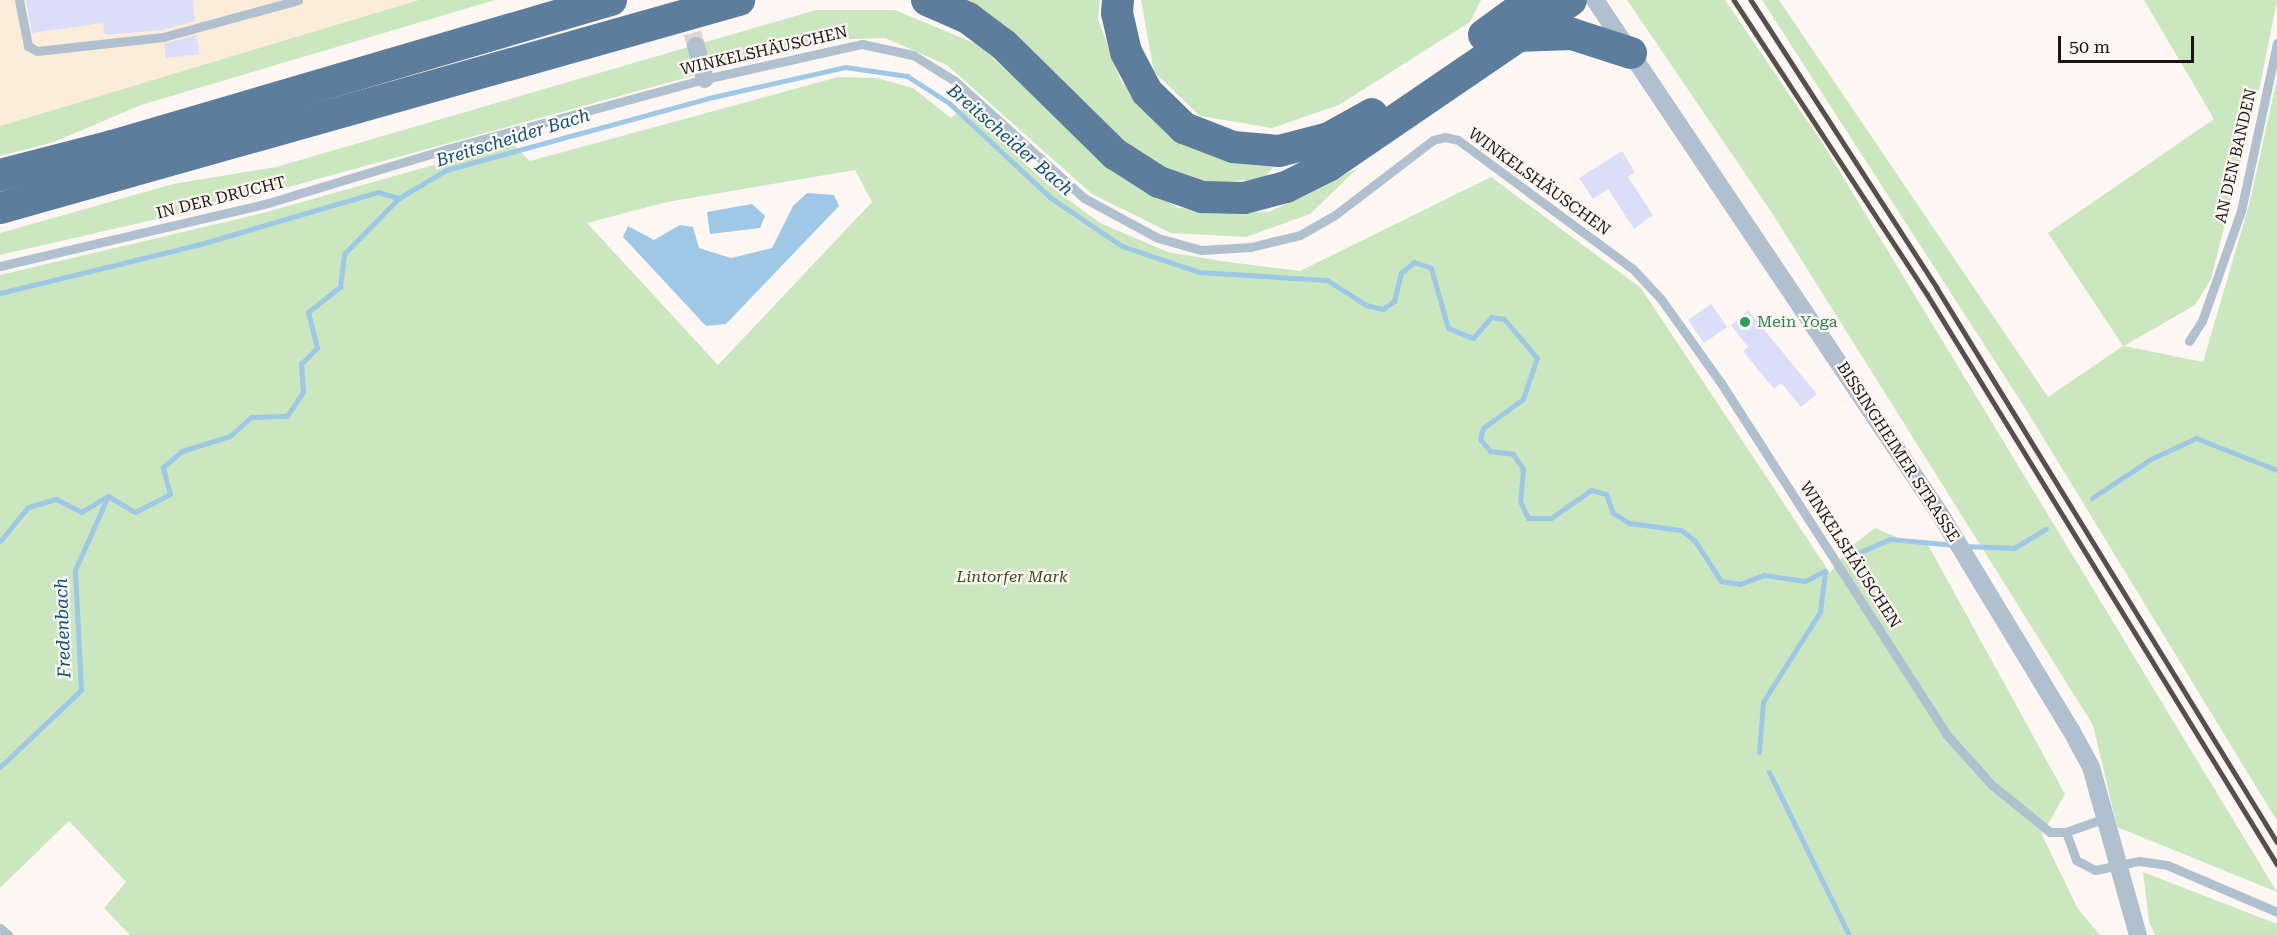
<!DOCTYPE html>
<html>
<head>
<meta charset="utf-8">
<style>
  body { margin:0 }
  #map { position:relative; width:2277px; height:935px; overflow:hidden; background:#fef7f3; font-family:"Roboto Serif",serif }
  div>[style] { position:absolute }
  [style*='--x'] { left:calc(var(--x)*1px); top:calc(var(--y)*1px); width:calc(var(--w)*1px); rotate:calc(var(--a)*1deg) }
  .commercial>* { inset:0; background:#fbedd9 }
  .green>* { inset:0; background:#cbe7c0 }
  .water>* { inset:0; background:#9ec8e5 }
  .stream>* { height:5px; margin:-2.5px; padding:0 2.5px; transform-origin:2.5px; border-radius:2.5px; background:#9ec8e5 }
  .building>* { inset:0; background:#dbdef8; transform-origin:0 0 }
  .street-tunnel>* { height:18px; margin-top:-9px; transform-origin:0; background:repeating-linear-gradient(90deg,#dcd5d1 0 18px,transparent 0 27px) }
  .lane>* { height:9px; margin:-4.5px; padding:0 4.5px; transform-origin:4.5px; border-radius:4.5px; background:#b0c0ce }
  .street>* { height:18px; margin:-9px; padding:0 9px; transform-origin:9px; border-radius:9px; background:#b0c0ce }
  .highway>* { height:32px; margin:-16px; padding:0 16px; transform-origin:16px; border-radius:16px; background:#5c7d9b }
  .rail>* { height:4.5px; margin:-2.25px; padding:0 2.25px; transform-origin:2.25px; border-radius:2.25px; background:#56504c }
  .dots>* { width:16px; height:16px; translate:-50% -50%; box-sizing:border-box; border:3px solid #fef7f3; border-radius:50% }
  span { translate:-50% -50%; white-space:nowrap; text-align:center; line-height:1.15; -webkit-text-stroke:4.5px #fef7f3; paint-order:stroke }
  .street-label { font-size:16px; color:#1a1410 }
  .leisure-label { font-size:16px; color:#27864d }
  .left { translate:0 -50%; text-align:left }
  .park-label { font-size:16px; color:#2c4f1b; font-style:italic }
  .water-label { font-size:18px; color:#075378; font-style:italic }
  .scale { position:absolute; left:2058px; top:36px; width:136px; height:27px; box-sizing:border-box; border:3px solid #1a1410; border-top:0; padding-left:8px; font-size:18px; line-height:21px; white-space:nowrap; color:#1a1410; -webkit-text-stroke:4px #fef7f3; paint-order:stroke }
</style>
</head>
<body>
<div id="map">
  <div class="commercial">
    <div style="clip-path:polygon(0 0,419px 0,0 126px)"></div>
  </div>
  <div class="green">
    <div style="clip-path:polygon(419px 0,495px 0,141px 105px,54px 142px,0 156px,0 126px)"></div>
    <div style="clip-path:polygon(954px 0,1100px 0,1098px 19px,1121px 81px,1163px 128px,1212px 156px,1274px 167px,1262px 179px,1206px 183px,1160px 170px)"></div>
    <div style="clip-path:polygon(1141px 0,1481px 0,1470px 22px,1339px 105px,1272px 128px,1200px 116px,1154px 72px)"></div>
    <div style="clip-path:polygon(1627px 0,1725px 0,1823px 144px,2277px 892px,2117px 827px,2093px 725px,1774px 216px)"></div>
    <div style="clip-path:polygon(1762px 0,1779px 0,2048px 397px,2123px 346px,2048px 233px,2214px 119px,2144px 0,2277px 0,2261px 81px,2211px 279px,2195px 305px,2124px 346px,2203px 362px,2249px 205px,2277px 79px,2277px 821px,2027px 411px)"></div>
    <div style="clip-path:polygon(816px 10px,895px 10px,979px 45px,1114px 170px,1178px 208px,1269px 212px,1358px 168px,1310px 214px,1246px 237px,1171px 233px,1092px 194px,947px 65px,885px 38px,823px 40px,249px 198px,0 255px,0 233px,173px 184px,276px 167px)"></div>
    <div style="clip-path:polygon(evenodd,838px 77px,877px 78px,913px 88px,951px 118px,965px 106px,1047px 184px,1100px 223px,1168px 252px,1221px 261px,1300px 271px,1491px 177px,1641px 288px,1830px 573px,1849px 548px,1875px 528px,1906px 541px,1927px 543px,2065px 794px,2042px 835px,2078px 909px,2100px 935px,130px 935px,104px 908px,126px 882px,69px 821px,0 888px,0 275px,263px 213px,512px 143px,530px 161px,838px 77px,855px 170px,872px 202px,718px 365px,587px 223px,667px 202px,855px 170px)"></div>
    <div style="clip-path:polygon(2143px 872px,2277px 924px,2277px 935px,2155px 935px,2149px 922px)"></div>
  </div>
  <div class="water">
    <div style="clip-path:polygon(807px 193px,834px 195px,839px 206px,726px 324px,706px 326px,623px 237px,628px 226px,654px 240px,680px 225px,693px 227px,699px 248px,731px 258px,772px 248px,793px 206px)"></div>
    <div style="clip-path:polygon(752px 204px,765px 216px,760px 228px,710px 234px,707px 212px)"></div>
  </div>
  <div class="stream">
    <div style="--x:0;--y:293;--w:203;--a:-13.7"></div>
    <div style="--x:197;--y:245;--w:189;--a:-16.3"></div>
    <div style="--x:378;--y:192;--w:22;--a:16"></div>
    <div style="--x:2092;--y:498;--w:71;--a:-33.5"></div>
    <div style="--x:2151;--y:459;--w:50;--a:-25"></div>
    <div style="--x:2196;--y:438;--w:87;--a:21.6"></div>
    <div style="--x:0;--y:541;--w:44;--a:-50.5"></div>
    <div style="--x:28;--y:507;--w:29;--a:-16"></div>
    <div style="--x:56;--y:499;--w:28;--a:27"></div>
    <div style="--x:81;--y:512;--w:31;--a:-31"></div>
    <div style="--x:108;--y:496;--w:31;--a:31"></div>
    <div style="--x:135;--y:512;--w:39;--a:-27"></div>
    <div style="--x:170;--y:494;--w:28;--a:-105"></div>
    <div style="--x:163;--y:467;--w:25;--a:-40"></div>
    <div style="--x:182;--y:451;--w:50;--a:-17.4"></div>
    <div style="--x:230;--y:436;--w:28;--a:-42"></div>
    <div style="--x:251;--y:417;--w:36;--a:-2"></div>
    <div style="--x:287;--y:416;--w:29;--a:-56"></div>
    <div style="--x:303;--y:392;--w:28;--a:-94"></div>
    <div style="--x:301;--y:364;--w:23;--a:-45"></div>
    <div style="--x:317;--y:348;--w:37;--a:-104"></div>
    <div style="--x:308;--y:312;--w:41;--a:-38"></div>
    <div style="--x:340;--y:287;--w:33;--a:-83"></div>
    <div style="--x:344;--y:254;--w:78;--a:-45.5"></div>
    <div style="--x:399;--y:198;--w:55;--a:-30.8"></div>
    <div style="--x:446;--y:170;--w:277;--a:-15.3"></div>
    <div style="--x:713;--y:97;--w:135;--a:-12.8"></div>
    <div style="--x:845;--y:67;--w:63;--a:8.3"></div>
    <div style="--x:907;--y:76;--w:50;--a:32.7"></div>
    <div style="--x:949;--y:103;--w:139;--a:43"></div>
    <div style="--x:1051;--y:198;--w:86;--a:34.1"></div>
    <div style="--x:1122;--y:246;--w:81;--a:18.7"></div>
    <div style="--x:1199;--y:272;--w:128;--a:3.6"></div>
    <div style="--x:1327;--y:280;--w:46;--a:32.7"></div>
    <div style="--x:1366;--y:305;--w:17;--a:13"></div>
    <div style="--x:1383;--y:309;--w:14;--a:-36"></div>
    <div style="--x:1394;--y:301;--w:29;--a:-76"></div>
    <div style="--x:1401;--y:273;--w:17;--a:-40"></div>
    <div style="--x:1414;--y:262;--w:18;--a:19"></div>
    <div style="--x:1431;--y:268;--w:62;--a:74.2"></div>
    <div style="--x:1448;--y:328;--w:27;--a:22"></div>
    <div style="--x:1473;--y:338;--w:28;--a:-49"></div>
    <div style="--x:1491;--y:317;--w:13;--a:9"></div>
    <div style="--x:1504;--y:319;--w:51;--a:49.8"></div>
    <div style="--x:1537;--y:358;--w:43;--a:108.9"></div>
    <div style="--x:1523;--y:399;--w:49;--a:144.1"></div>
    <div style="--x:1483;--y:428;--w:11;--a:105"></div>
    <div style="--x:1480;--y:439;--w:16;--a:50"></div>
    <div style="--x:1490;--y:451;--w:23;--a:7"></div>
    <div style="--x:1513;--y:454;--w:18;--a:56"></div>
    <div style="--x:1523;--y:469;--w:32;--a:95"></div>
    <div style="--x:1520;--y:501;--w:19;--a:65"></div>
    <div style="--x:1528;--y:518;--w:23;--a:0"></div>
    <div style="--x:1551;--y:518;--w:49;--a:-35"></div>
    <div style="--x:1591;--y:490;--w:16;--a:15"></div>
    <div style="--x:1606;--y:494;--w:20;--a:70"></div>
    <div style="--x:1613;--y:513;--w:19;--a:32"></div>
    <div style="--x:1629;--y:523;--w:52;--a:7.7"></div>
    <div style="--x:1681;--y:530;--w:18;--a:38"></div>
    <div style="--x:1695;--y:541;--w:48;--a:57"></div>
    <div style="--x:1721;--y:581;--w:19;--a:9"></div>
    <div style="--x:1740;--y:584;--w:26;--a:-21"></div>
    <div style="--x:1764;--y:575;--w:41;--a:8.3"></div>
    <div style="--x:1805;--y:581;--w:22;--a:-27"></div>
    <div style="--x:1964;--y:546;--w:50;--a:2.3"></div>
    <div style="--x:2014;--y:548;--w:37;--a:-31"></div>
    <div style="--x:1855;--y:554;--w:38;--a:-23"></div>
    <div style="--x:1890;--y:539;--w:65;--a:5.3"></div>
    <div style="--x:1759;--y:752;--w:50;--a:-85.4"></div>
    <div style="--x:1763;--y:702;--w:107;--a:-57.7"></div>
    <div style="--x:1820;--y:612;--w:41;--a:-83"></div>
    <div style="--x:0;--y:767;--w:112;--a:-43.5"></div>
    <div style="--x:81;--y:690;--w:120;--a:-92.9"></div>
    <div style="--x:75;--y:570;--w:79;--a:-66"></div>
    <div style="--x:1769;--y:772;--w:182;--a:63.9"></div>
  </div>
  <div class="building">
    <div style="clip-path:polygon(26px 0,193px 0,195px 21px,162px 30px,105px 35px,103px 23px,32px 33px)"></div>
    <div style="clip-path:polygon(196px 35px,200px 54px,166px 58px,164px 44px)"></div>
    <div style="clip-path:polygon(1622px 151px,1635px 172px,1628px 177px,1653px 215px,1634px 229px,1608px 189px,1593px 199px,1579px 178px)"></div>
    <div style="left:1711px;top:304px;width:28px;height:28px;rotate:55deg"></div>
    <div style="clip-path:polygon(1748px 310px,1817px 394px,1801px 407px,1781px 383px,1774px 389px,1743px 351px,1748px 347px,1731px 325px)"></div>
  </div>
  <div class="street-tunnel">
    <div style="--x:685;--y:7;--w:41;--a:74.2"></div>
  </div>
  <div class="lane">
    <div style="--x:19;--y:0;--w:47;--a:78.9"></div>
    <div style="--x:28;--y:46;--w:10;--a:29"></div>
    <div style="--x:37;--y:51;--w:127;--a:-6.3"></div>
    <div style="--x:163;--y:37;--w:140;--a:-15.3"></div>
    <div style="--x:0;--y:266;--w:275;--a:-13.2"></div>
    <div style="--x:268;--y:203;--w:187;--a:-16.8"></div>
    <div style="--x:447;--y:149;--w:267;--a:-15.2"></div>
    <div style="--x:705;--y:79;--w:161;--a:-12.6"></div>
    <div style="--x:862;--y:44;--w:52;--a:12.2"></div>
    <div style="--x:913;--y:55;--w:49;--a:31.8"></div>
    <div style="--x:955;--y:81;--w:174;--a:42.2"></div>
    <div style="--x:1084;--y:198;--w:84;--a:28.4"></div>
    <div style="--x:1158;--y:238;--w:45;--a:15.6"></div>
    <div style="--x:1201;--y:250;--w:50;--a:-3.4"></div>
    <div style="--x:1251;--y:247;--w:50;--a:-13.8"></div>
    <div style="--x:1300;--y:235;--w:40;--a:-29.7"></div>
    <div style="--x:1335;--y:215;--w:123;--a:-37.4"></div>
    <div style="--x:1433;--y:140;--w:12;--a:-14"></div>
    <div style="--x:1445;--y:137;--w:13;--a:13"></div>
    <div style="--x:1458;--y:140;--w:217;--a:36.4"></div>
    <div style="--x:1633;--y:269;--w:41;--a:47"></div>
    <div style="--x:1661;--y:299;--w:103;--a:54.5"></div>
    <div style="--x:1721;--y:383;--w:417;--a:57.3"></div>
    <div style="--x:1946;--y:734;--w:69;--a:48"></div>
    <div style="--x:1992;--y:785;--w:75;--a:39"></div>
    <div style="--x:2050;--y:832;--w:16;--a:0"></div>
    <div style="--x:2066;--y:832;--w:41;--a:-19.7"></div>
    <div style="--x:2189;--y:341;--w:24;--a:-57"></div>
    <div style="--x:2202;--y:321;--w:117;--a:-70.5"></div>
    <div style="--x:2241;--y:211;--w:172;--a:-77.9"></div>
    <div style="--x:2066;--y:832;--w:30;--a:70"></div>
    <div style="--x:2076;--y:860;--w:21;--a:28"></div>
    <div style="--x:2095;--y:870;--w:45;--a:-11.6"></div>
    <div style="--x:2139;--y:861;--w:28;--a:8"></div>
    <div style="--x:2167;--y:865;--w:120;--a:23.1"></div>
    <div style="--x:0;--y:928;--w:11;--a:41"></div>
  </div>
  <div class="street">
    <div style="--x:1595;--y:0;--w:619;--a:56.13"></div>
    <div style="--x:1940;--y:514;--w:253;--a:58.8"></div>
    <div style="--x:2071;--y:730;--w:42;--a:61.6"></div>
    <div style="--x:2091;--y:767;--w:174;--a:74.4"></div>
    <div style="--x:696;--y:46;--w:34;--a:75"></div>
  </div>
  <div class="highway">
    <div style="--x:927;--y:0;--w:45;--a:23.7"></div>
    <div style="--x:968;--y:18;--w:45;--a:36.9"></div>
    <div style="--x:1004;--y:45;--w:156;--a:44.5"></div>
    <div style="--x:1115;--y:154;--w:52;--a:32.5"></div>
    <div style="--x:1159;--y:182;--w:46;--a:19.2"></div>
    <div style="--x:1202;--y:197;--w:42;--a:1.4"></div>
    <div style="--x:1244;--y:198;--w:43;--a:-14.7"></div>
    <div style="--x:1286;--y:187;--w:47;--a:-26.6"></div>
    <div style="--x:1328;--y:166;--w:294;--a:-34.3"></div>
    <div style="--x:1118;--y:0;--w:13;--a:94"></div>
    <div style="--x:1117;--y:13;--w:40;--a:77"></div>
    <div style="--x:1126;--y:52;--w:45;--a:62.3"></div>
    <div style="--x:1147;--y:92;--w:52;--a:44.2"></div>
    <div style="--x:1184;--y:128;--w:53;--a:21.2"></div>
    <div style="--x:1233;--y:147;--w:46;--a:5"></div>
    <div style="--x:1279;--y:151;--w:52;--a:-14.6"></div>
    <div style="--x:1329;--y:138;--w:49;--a:-29.2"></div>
    <div style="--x:1484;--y:35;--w:59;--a:-36.1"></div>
    <div style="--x:1520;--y:36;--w:52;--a:-2.2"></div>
    <div style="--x:1572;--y:34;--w:62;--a:17.9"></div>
    <div style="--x:0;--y:175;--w:116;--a:-14.5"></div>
    <div style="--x:112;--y:146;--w:520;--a:-16.31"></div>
    <div style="--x:0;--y:208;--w:768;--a:-15.72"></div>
  </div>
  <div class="rail">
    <div style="--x:1734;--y:0;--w:352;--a:56.7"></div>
    <div style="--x:1927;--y:294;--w:669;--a:58.45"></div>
    <div style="--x:1751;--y:0;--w:343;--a:57.1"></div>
    <div style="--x:1937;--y:288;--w:650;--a:58.46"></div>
  </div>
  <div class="dots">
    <div style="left:1745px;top:322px;background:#2e9e5b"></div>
  </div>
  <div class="street-label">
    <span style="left:764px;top:51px;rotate:-13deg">WINKELSHÄUSCHEN</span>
    <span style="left:2236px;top:156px;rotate:-77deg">AN DEN BANDEN</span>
    <span style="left:1539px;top:182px;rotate:36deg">WINKELSHÄUSCHEN</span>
    <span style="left:221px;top:198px;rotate:-14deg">IN DER DRUCHT</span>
    <span style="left:1898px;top:452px;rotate:57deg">BISSINGHEIMER STRASSE</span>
    <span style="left:1850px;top:555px;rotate:57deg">WINKELSHÄUSCHEN</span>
  </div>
  <div class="leisure-label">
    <span class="left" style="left:1757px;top:322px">Mein Yoga</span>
  </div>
  <div class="park-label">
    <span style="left:1012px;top:577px">Lintorfer Mark</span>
  </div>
  <div class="water-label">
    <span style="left:513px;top:138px;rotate:-17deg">Breitscheider Bach</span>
    <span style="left:1010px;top:140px;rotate:41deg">Breitscheider Bach</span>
    <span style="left:63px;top:628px;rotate:-92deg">Fredenbach</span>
  </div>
  <div class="scale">50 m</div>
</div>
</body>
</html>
